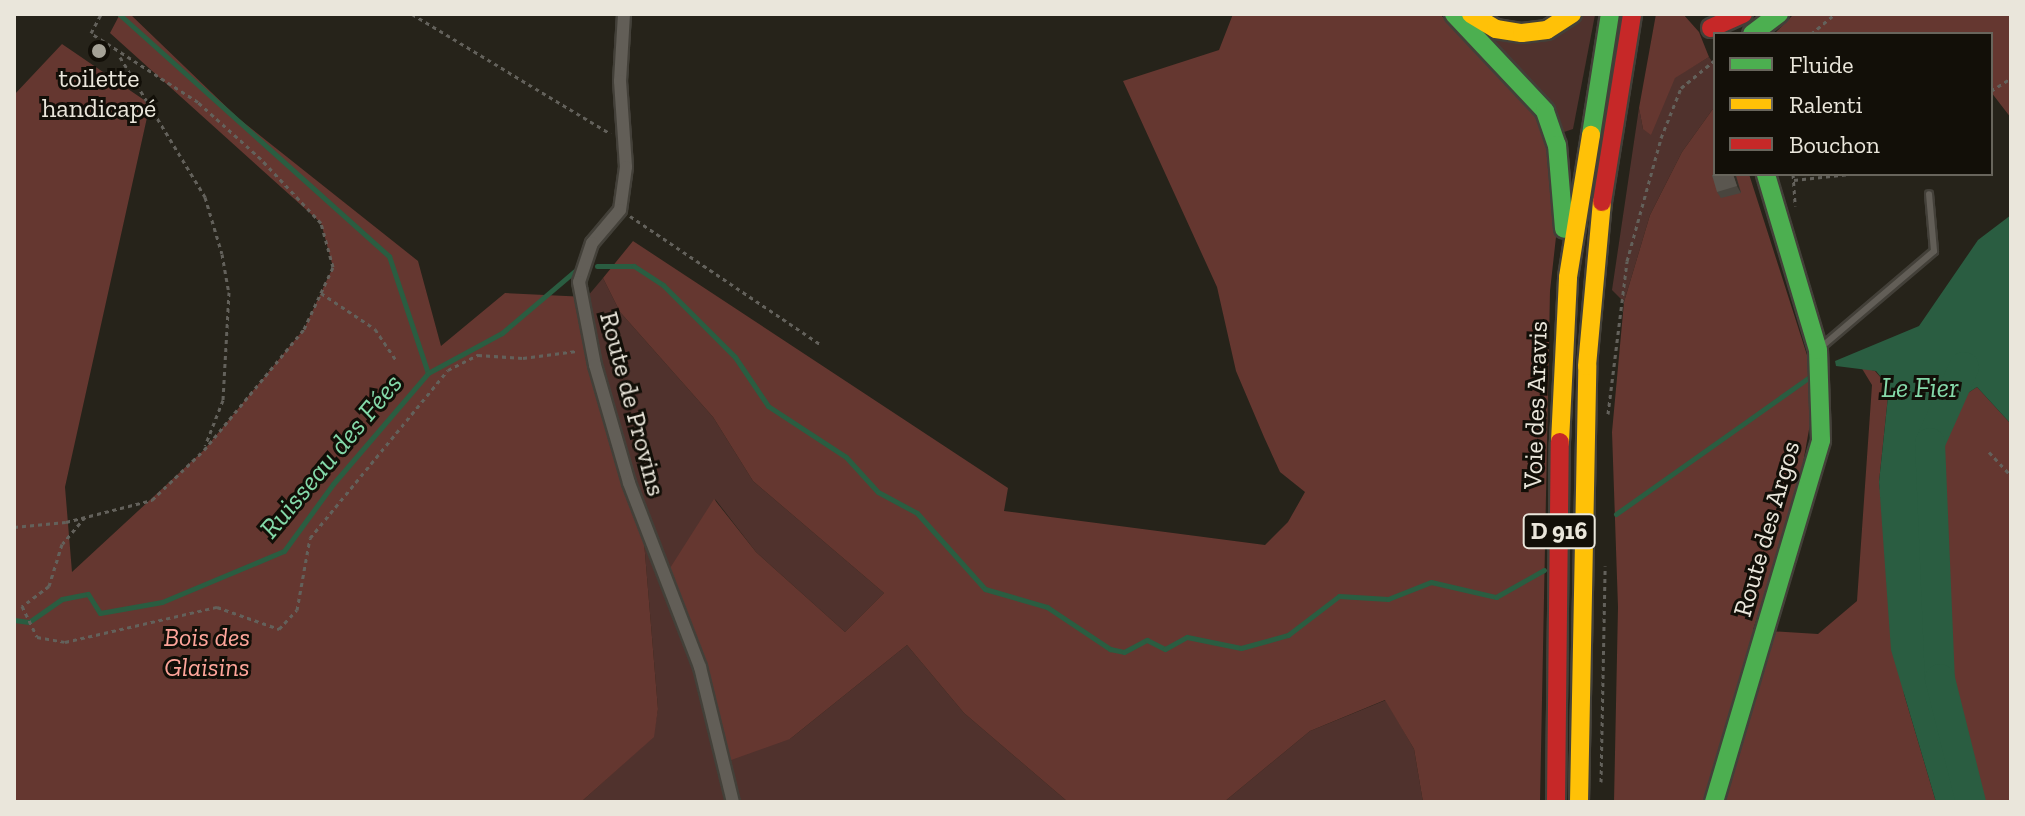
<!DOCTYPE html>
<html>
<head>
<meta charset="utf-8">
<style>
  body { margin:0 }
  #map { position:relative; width:2025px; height:816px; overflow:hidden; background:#26231a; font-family:"Zilla Slab",serif }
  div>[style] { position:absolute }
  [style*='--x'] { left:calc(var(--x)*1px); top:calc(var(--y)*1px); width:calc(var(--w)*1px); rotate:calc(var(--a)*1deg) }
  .green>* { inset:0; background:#50322d }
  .forest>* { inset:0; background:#653730 }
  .water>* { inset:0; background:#2a5d41 }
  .stream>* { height:5px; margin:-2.5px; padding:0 2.5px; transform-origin:2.5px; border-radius:2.5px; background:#2a5d41 }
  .river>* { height:30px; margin:-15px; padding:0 15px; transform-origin:15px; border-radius:15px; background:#2a5d41 }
  .path>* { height:3px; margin-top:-1.5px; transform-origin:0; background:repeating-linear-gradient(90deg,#63615b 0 4px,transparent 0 8px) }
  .roads { filter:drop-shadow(2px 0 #434039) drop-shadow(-2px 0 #434039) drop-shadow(0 2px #434039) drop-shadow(0 -2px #434039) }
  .lane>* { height:6px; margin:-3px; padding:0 3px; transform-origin:3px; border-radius:3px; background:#625e57 }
  .street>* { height:12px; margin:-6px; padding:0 6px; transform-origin:6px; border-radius:6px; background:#625e57 }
  .fast>* { height:18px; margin:-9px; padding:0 9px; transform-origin:9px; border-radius:9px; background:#4caf50 }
  .slow>* { height:18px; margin:-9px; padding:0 9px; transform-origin:9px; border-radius:9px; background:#ffc107 }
  .jam>* { height:18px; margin:-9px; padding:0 9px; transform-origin:9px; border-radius:9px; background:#c62828 }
  .wall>* { inset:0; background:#49453e }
  .shaded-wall>* { inset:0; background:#343028 }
  .building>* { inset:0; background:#5a564f }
  .dots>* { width:22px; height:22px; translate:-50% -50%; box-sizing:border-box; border:4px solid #120f08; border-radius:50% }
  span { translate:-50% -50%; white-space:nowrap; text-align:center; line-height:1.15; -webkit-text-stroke:6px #120f08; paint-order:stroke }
  .shield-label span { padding:2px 6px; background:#120f08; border:2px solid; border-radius:6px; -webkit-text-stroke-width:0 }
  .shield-label { font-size:24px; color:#eae6db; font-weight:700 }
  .poi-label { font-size:26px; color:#eae6db }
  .street-label { font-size:26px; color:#eae6db }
  .park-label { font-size:26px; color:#fea59a; font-style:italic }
  .water-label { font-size:28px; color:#84d9a9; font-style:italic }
  .frame { position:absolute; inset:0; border:16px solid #eae6db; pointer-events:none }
  .legend { position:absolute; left:1713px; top:32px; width:280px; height:144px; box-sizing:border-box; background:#120f08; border:2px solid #68655c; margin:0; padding:10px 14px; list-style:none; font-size:24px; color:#eae6db }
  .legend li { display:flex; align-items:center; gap:16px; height:40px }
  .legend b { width:40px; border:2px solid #68655c }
</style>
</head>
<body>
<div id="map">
  <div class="green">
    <div style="clip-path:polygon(1578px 14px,1595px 15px,1573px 129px,1564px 132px,1491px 36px)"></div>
    <div style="clip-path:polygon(1709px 57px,1715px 66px,1715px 106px,1682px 152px,1650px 215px,1624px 302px,1612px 290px,1639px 108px,1643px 129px,1675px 77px)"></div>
    <div style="clip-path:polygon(603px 278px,620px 312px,713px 417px,753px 481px,884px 593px,845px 632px,756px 552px,715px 499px,790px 739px,907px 645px,964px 713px,1068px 802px,581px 802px,653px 737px,658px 709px,643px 529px,595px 365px,587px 297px)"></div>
    <div style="clip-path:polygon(1386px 700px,1414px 749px,1423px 802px,1224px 802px,1310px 731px)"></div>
  </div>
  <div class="forest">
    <div style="clip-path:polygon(120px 14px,130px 14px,238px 118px,418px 261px,441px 346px,505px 293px,587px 297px,595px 365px,643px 529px,658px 709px,654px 737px,581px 802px,14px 802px,14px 95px,62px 44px,150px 104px,65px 487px,72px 572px,204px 450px,304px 329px,333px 267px,321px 223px,110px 33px)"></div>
    <div style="clip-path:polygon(1233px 14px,1440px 14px,1532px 112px,1551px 143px,1556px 237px,1550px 291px,1540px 802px,1423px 802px,1414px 749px,1385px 700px,1310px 731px,1224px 802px,1068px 802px,964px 713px,907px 645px,790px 739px,720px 764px,700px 667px,665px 576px,714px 499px,756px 552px,845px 632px,884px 593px,753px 481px,713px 417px,620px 312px,603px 278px,633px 241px,1008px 488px,1004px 511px,1265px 545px,1288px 522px,1305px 492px,1280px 472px,1264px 437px,1236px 371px,1217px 287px,1123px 81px,1219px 50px)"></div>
    <div style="clip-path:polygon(1656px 14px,1683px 14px,1699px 32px,1709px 57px,1675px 78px,1651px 135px,1643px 129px,1639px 108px)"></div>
    <div style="clip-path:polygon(1794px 14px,2011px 14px,2011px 118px,1991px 92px,1991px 34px,1774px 34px)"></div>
    <div style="clip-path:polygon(1715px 106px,1715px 174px,1749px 174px,1807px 355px,1813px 407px,1799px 486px,1753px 630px,1818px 634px,1857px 601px,1872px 385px,1861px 367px,1875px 371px,1889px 387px,1879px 482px,1904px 694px,1936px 802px,1614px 802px,1618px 607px,1612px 432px,1624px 302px,1650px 215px,1682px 152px)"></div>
    <div style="clip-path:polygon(1977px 387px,2011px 424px,2011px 802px,1971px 802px,1938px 678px,1931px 630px,1923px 506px,1928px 443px,1945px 408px)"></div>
  </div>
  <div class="water">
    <div style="clip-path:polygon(2011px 215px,2011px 424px,1977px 387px,1945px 408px,1928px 443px,1923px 506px,1931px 630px,1938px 678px,1971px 802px,1936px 802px,1891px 650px,1879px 482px,1889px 387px,1876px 371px,1836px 366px,1835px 361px,1919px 326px,1978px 240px)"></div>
  </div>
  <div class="stream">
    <div style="--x:119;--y:14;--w:363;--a:41.9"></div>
    <div style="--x:389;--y:256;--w:123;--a:71.6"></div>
    <div style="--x:597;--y:266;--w:37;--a:0"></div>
    <div style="--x:634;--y:266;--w:35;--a:33"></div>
    <div style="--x:663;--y:285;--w:102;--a:45"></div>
    <div style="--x:735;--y:357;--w:59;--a:56"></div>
    <div style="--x:768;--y:406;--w:93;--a:33.2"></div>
    <div style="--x:846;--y:457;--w:47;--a:47.6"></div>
    <div style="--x:878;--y:492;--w:44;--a:28.3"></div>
    <div style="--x:917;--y:513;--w:102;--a:48.2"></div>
    <div style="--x:985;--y:589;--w:65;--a:16.2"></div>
    <div style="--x:1047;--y:607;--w:76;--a:33.7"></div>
    <div style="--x:1110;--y:649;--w:14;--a:12"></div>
    <div style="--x:1124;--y:652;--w:26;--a:-28"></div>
    <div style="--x:1147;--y:640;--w:20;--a:27"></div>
    <div style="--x:1165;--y:649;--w:25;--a:-29"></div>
    <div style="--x:1187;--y:637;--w:55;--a:11.5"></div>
    <div style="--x:1241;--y:648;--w:49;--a:-15.5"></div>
    <div style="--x:1288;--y:635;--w:64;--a:-37.4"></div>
    <div style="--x:1339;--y:596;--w:49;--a:3.5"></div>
    <div style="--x:1388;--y:599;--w:46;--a:-21.6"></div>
    <div style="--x:1431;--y:582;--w:67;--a:13"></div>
    <div style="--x:1496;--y:597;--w:55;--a:-29.4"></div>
    <div style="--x:1616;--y:514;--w:244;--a:-35.3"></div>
    <div style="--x:14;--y:620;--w:15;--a:8"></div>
    <div style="--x:29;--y:622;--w:40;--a:-34.9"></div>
    <div style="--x:62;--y:599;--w:26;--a:-11"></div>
    <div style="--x:88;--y:594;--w:22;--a:58"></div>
    <div style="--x:100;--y:613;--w:63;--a:-10.1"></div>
    <div style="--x:162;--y:602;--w:132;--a:-22.7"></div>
    <div style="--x:284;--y:551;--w:83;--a:-53.8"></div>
    <div style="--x:333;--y:484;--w:146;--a:-49.4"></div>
    <div style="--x:428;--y:373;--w:84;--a:-28.4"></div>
    <div style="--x:502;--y:333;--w:97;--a:-40.4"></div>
  </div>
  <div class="river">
    <div style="--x:1964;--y:367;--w:83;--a:114.1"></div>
    <div style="--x:1930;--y:443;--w:236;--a:87.6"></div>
    <div style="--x:1940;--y:679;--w:127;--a:75.9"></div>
  </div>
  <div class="path">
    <div style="--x:412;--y:14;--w:232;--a:31.1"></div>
    <div style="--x:1811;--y:34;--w:31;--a:-40"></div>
    <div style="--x:120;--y:57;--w:164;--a:58.7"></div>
    <div style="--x:205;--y:197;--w:59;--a:73.4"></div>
    <div style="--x:222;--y:254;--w:39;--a:80"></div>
    <div style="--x:229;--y:292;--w:108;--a:93.2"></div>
    <div style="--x:223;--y:400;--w:49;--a:111.4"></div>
    <div style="--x:1991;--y:91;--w:24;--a:-33"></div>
    <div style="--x:1793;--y:174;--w:32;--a:86"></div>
    <div style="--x:1794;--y:180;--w:56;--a:-6.1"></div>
    <div style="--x:630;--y:216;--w:229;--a:34"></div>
    <div style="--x:321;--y:293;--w:65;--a:33.7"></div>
    <div style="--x:375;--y:329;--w:37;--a:56"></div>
    <div style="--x:1608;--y:414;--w:154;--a:-82.9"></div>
    <div style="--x:1627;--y:261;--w:128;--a:-74.5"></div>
    <div style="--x:1661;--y:138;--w:54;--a:-68.2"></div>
    <div style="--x:1681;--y:88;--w:44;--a:-39.5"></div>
    <div style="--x:1989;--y:452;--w:33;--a:47"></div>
    <div style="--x:85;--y:517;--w:35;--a:130"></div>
    <div style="--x:62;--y:544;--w:44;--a:107.2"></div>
    <div style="--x:49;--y:586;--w:34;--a:143"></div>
    <div style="--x:22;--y:606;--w:34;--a:64"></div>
    <div style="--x:37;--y:637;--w:28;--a:10"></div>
    <div style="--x:65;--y:642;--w:156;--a:-13"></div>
    <div style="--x:217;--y:607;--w:66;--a:19.5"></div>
    <div style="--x:279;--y:629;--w:26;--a:-47"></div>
    <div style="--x:297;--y:610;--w:73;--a:-79.8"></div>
    <div style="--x:310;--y:538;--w:217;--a:-50.6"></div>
    <div style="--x:448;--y:370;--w:34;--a:-27"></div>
    <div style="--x:478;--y:355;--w:45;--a:3.8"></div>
    <div style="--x:523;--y:358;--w:54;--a:-7.4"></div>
    <div style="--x:14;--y:527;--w:52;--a:-5.5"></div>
    <div style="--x:66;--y:522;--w:89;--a:-14.3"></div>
    <div style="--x:152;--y:500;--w:72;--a:-43.9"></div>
    <div style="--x:204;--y:450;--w:157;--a:-50.4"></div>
    <div style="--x:304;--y:329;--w:68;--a:-64.9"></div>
    <div style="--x:333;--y:267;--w:46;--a:-105.3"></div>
    <div style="--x:321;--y:223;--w:88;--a:-133.2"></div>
    <div style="--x:261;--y:159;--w:85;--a:-137.9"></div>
    <div style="--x:198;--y:102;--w:127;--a:-147.2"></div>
    <div style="--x:91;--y:33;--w:21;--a:-62"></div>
    <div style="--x:1601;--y:782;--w:216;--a:-88.9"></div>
  </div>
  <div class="roads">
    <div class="lane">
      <div style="--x:1819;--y:349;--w:151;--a:-40.4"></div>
      <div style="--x:1934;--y:251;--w:57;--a:-95"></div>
    </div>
    <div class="street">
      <div style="--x:624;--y:14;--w:67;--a:93.4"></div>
      <div style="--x:620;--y:81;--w:86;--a:86"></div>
      <div style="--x:626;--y:167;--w:43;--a:97.9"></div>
      <div style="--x:620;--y:210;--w:43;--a:130.3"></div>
      <div style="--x:592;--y:243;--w:41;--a:108.4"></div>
      <div style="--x:579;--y:282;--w:85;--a:79.1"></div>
      <div style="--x:595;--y:365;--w:123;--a:73.9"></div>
      <div style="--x:629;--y:483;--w:197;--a:68.9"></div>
      <div style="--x:700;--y:667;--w:139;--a:76.3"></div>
    </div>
    <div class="fast">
      <div style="--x:1454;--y:14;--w:133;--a:46.8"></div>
      <div style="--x:1545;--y:111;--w:36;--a:71"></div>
      <div style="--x:1557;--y:145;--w:84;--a:85.2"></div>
      <div style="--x:1752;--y:34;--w:34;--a:-37"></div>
      <div style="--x:1591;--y:135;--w:122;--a:-81.1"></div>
      <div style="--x:1714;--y:802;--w:377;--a:-73.5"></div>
      <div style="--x:1821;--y:440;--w:90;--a:-91.9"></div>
      <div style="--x:1818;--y:350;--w:184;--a:-106.5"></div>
    </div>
    <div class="slow">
      <div style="--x:1471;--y:14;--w:29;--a:31"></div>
      <div style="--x:1496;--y:29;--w:26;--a:9"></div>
      <div style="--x:1522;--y:33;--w:25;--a:-7"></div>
      <div style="--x:1547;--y:30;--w:30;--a:-33"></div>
      <div style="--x:1560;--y:442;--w:165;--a:-87.2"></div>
      <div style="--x:1568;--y:277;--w:144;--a:-80.8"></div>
      <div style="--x:1579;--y:802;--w:436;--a:-88.9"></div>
      <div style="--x:1587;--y:366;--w:165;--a:-84.8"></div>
    </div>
    <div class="jam">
      <div style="--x:1711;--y:28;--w:35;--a:-24"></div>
      <div style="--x:1602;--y:202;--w:190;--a:-80.9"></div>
      <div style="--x:1556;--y:802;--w:360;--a:-89.4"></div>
    </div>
  </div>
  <div class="wall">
    <div style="clip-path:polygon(1736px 176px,1741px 193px,1721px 198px,1717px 192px)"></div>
  </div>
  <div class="shaded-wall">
    <div style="clip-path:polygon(102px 45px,104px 49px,99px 57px,97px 54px)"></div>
    <div style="clip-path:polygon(1733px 174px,1736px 176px,1741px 193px,1737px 186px)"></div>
  </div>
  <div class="building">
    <div style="clip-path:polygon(96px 42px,102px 45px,97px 54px,91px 50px)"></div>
    <div style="clip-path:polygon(1717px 174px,1733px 174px,1737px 186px,1717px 192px,1712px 175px)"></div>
  </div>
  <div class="dots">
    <div style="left:99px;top:51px;background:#a5a297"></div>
  </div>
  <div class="shield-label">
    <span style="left:1559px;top:531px">D 916</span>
  </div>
  <div class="poi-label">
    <span style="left:99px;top:94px">toilette<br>handicapé</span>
  </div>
  <div class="street-label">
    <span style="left:632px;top:404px;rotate:75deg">Route de Provins</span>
    <span style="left:1536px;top:405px;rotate:-88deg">Voie des Aravis</span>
    <span style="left:1767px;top:529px;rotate:-74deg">Route des Argos</span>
  </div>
  <div class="park-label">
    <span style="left:207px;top:653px">Bois des<br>Glaisins</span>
  </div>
  <div class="water-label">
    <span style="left:1920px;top:388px">Le Fier</span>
    <span style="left:331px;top:456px;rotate:-50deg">Ruisseau des Fées</span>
  </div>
  <div class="frame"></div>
  <ul class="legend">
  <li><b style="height:10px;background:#4caf50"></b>Fluide</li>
  <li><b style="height:10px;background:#ffc107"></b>Ralenti</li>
  <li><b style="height:10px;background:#c62828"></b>Bouchon</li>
  </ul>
</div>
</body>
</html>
